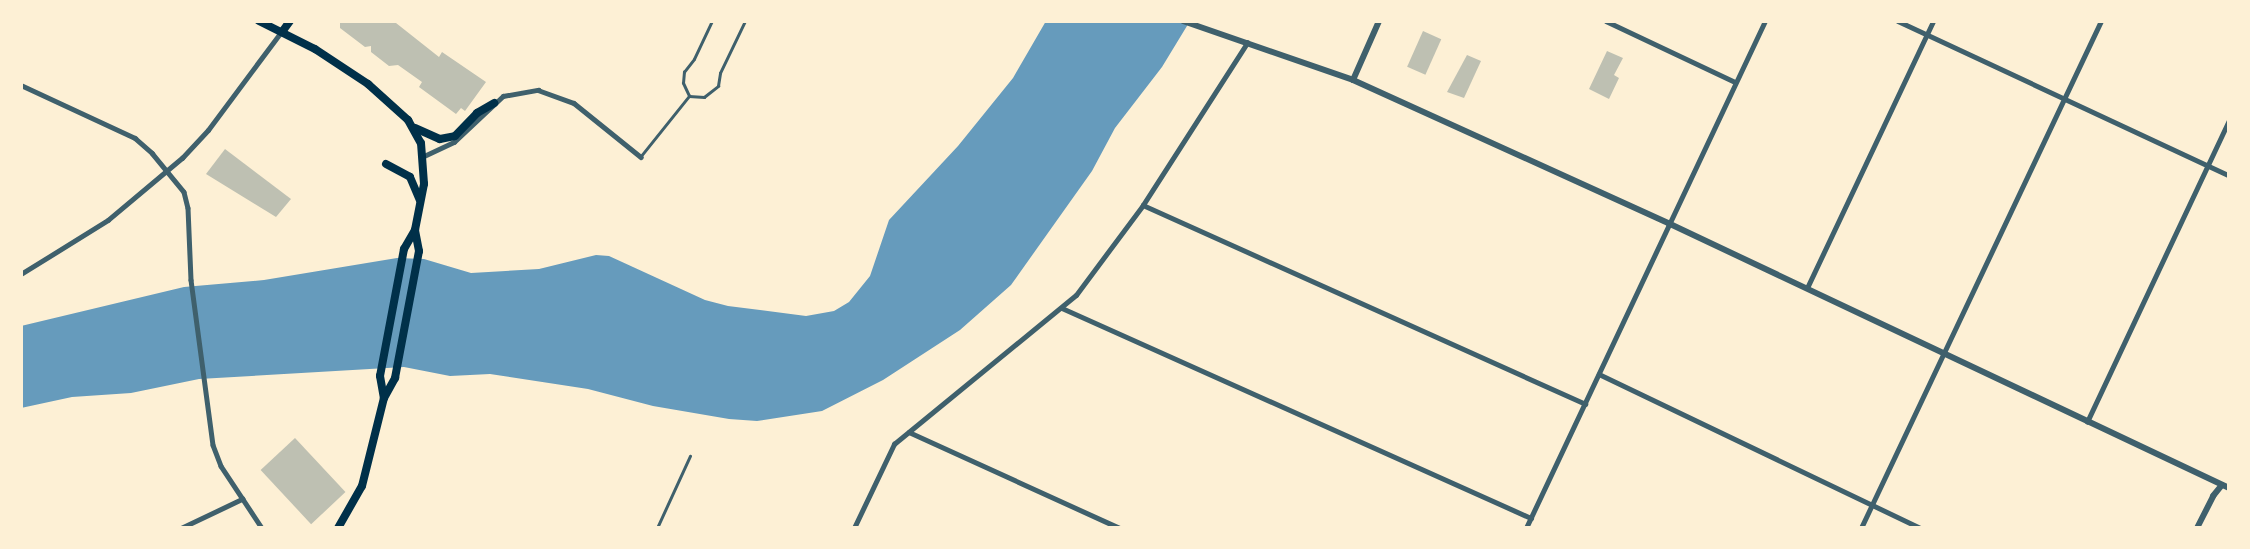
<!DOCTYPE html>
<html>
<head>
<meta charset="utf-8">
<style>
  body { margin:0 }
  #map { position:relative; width:2250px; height:549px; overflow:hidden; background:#fdf0d5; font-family:Raleway,sans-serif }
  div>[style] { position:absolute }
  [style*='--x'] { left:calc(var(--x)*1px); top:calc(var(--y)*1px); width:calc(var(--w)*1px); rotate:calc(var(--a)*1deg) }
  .water>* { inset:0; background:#669bbc }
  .building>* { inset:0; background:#bec0b2; transform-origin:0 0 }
  .service>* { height:2.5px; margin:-1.25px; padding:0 1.25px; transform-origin:1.25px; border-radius:1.25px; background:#3f606c }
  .minor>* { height:4.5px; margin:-2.25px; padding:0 2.25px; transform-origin:2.25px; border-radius:2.25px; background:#3f606c }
  .tertiary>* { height:6px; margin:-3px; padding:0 3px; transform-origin:3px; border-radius:3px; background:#3f606c }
  .primary>* { height:8px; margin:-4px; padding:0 4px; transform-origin:4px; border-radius:4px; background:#003049 }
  span { translate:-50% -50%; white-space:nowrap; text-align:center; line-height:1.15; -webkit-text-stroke:5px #fdf0d5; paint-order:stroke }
  .frame { position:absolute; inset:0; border:23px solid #fdf0d5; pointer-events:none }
</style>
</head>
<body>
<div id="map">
  <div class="water">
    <div style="clip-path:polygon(1046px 21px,1190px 21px,1162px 67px,1115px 128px,1092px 171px,1011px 285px,960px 330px,883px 380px,822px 411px,757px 421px,729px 419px,653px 406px,588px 389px,490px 374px,450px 376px,404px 367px,199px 379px,131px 393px,72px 397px,21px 408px,21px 326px,184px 287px,264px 280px,397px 258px,424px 259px,471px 273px,539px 269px,596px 255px,609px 256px,705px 300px,728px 306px,806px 316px,834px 311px,849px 302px,870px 276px,889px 220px,958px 146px,1013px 78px)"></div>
  </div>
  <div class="building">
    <div style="clip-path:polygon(340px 21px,396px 23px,439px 57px,442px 52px,486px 82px,465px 111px,461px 108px,456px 114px,419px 87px,422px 82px,398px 65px,389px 66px,371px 52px,371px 46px,365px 47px,340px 28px)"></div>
    <div style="left:1423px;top:31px;width:20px;height:39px;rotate:24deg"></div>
    <div style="clip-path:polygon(1607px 51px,1623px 58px,1614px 75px,1619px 78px,1609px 99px,1589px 89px)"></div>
    <div style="clip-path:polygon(1467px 55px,1481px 61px,1464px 98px,1447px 92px)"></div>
    <div style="clip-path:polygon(225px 149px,291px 199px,276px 217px,206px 174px)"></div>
    <div style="left:295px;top:438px;width:74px;height:47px;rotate:47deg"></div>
  </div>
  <div class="service">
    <div style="--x:689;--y:96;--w:15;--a:4"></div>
    <div style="--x:704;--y:97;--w:18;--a:-38"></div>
    <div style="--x:718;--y:86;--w:13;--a:-81"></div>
    <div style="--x:720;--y:73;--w:58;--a:-64.3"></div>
    <div style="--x:689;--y:96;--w:14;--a:-115"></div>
    <div style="--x:683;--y:83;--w:11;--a:-85"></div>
    <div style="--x:684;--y:72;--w:16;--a:-52"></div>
    <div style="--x:694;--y:59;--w:42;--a:-64.7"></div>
    <div style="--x:641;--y:156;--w:77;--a:-51.3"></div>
    <div style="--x:657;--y:528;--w:79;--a:-65.4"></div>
  </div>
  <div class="minor">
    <div style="--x:1606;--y:21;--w:143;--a:25.3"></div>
    <div style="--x:1898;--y:21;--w:365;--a:25"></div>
    <div style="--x:21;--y:85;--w:126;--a:24.9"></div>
    <div style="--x:135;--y:138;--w:23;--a:41"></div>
    <div style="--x:152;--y:153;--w:50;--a:50.6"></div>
    <div style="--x:184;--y:192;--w:16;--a:76"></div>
    <div style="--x:188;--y:208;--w:72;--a:87.6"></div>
    <div style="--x:191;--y:280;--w:166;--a:82.4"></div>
    <div style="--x:213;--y:445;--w:22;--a:69"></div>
    <div style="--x:221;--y:466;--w:74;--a:56.5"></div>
    <div style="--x:424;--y:156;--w:33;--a:-25"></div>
    <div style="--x:454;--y:142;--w:67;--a:-43.2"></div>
    <div style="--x:503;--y:96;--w:36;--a:-10"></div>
    <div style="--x:538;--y:90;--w:38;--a:20"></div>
    <div style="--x:574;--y:103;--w:86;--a:38.9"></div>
    <div style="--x:1143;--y:205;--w:485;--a:24.2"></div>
    <div style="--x:21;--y:274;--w:102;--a:-31.8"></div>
    <div style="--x:108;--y:220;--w:97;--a:-40"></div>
    <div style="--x:182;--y:158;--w:38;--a:-47"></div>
    <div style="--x:208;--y:130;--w:122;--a:-53.3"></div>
    <div style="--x:1807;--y:288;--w:295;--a:-64.7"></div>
    <div style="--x:1062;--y:308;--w:514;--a:24.12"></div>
    <div style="--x:1599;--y:374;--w:356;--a:25.6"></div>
    <div style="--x:2087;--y:422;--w:334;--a:-64.8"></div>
    <div style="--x:909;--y:432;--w:232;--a:24.5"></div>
    <div style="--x:181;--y:528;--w:68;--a:-25.4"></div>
    <div style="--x:854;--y:528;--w:93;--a:-64.5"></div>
    <div style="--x:894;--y:444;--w:235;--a:-39.3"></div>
    <div style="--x:1076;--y:295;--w:112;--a:-53.3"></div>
    <div style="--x:1143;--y:205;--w:193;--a:-57.3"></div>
    <div style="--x:1526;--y:528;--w:561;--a:-64.76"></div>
    <div style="--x:1861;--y:528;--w:561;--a:-64.67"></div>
  </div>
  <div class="tertiary">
    <div style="--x:1183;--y:21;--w:180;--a:19.1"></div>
    <div style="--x:1353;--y:80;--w:346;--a:24.4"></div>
    <div style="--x:1668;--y:223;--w:620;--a:25.28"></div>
    <div style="--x:1353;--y:80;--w:64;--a:-66.2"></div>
    <div style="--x:2197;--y:528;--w:36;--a:-63"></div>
    <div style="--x:2213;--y:496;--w:14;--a:-51"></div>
  </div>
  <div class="primary">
    <div style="--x:259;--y:21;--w:63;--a:26.6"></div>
    <div style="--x:315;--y:49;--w:64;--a:33.4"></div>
    <div style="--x:368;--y:84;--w:54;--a:42"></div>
    <div style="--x:408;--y:120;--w:26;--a:61"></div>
    <div style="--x:421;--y:143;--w:41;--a:85.8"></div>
    <div style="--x:424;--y:184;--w:47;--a:101.1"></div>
    <div style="--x:415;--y:230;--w:22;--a:120"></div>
    <div style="--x:404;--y:249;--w:129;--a:100.7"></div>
    <div style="--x:380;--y:376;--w:22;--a:80"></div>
    <div style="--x:282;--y:32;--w:14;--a:-54"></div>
    <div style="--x:415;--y:128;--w:27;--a:24"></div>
    <div style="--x:440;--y:139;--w:15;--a:-11"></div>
    <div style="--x:455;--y:136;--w:32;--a:-46"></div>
    <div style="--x:477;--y:113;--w:20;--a:-30"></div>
    <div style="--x:386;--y:164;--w:27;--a:28"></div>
    <div style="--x:410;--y:177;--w:25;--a:67"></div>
    <div style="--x:338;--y:528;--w:48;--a:-60.3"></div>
    <div style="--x:362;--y:486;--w:91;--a:-76"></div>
    <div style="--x:384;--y:398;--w:23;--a:-61"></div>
    <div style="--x:395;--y:378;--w:129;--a:-79.3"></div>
    <div style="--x:419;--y:251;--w:21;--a:-101"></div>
  </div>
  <div class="frame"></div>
</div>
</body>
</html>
